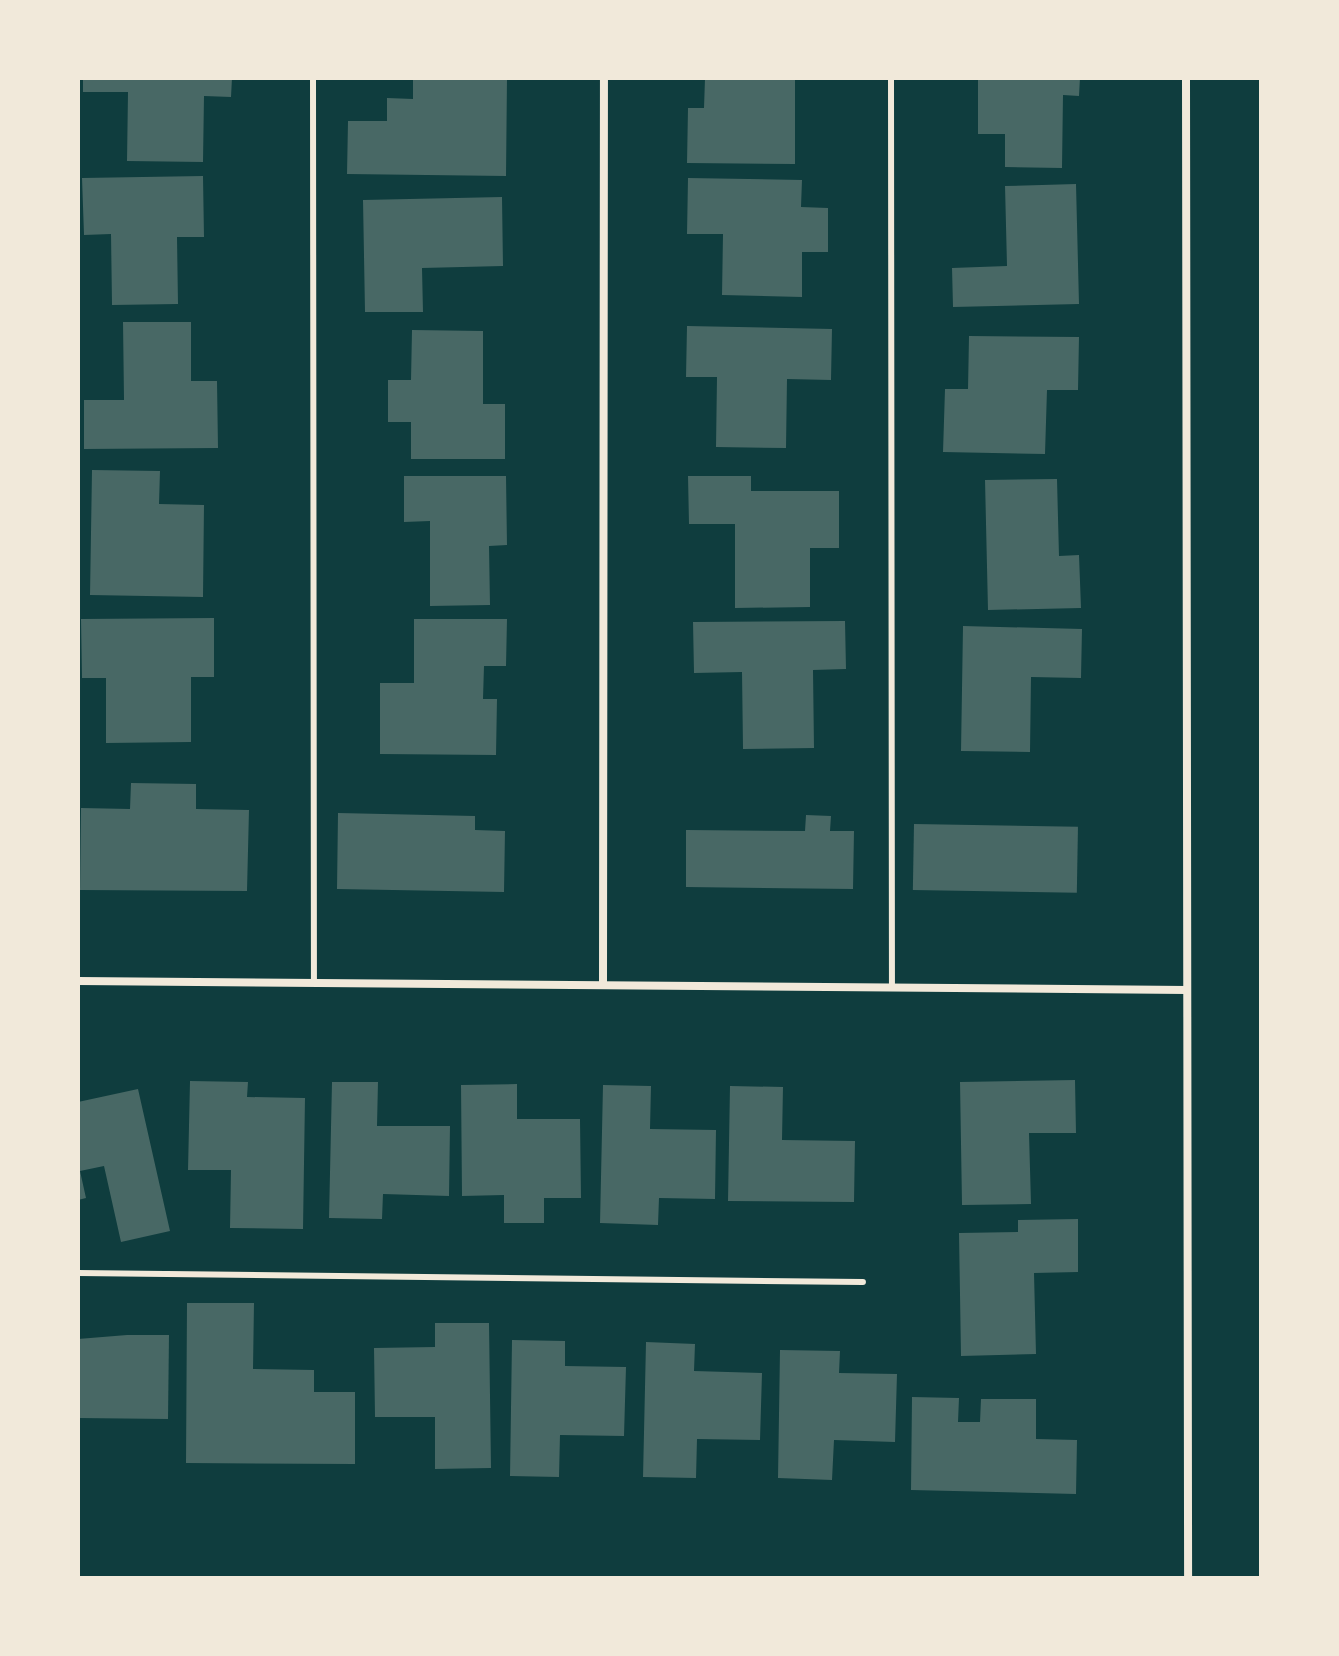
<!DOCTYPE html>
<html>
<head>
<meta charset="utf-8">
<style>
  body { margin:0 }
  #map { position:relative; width:1339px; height:1656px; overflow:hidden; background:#0f3d3e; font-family:Manrope,sans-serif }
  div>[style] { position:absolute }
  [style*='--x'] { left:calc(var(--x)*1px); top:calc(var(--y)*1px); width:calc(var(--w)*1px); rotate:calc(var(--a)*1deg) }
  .building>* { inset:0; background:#486865; transform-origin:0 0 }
  .service>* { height:6px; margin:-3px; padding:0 3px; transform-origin:3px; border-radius:3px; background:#f1e9da }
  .minor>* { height:8px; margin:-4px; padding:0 4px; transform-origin:4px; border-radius:4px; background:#f1e9da }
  span { translate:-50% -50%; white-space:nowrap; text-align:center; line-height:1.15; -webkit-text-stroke:6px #f1e9da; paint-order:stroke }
  .frame { position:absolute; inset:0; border:80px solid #f1e9da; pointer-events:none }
</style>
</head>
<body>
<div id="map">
  <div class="building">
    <div style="clip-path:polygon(83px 78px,232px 78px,231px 97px,204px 96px,203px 162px,127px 161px,128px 92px,83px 92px)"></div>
    <div style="clip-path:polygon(413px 78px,507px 78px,506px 176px,347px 174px,348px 121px,387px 121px,387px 98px,413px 99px)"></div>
    <div style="clip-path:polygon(705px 78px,795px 78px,795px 164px,687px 163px,688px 108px,704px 108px)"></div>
    <div style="clip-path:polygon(978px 78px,1080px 78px,1079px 96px,1063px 95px,1062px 168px,1005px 167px,1005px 134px,978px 134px)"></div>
    <div style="clip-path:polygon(203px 176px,204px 237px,177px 237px,178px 304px,112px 305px,111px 234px,84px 235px,82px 178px)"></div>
    <div style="clip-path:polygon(688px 178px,802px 180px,801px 207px,828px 208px,828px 252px,802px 252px,802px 297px,722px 295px,723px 234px,687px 234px)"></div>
    <div style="clip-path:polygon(1076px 184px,1079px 304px,953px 307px,952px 268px,1007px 266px,1005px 186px)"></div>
    <div style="clip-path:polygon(502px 197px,503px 266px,422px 268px,423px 312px,365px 312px,363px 200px)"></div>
    <div style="clip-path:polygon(123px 322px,191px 322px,191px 381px,217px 381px,218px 448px,84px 449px,84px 400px,124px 400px)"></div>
    <div style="clip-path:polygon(687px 326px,832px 329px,831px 380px,787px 379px,786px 448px,716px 447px,717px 377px,686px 377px)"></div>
    <div style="clip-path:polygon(412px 330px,483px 331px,483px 404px,505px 404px,505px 459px,411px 459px,411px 422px,388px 422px,388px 380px,411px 380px)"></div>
    <div style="clip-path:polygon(969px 336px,1079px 337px,1078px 390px,1047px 390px,1045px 454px,943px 452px,945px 389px,968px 389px)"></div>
    <div style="clip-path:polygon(92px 470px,160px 471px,159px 504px,204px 505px,203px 597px,90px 595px)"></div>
    <div style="clip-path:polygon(404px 476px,506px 476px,507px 545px,489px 546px,490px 605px,430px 606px,430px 521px,404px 522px)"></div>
    <div style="clip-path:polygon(688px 476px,751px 476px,751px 491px,839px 491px,839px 548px,810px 548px,810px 607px,735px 608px,735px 524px,689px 524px)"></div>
    <div style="clip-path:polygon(1057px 479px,1059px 556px,1079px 555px,1081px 608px,988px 610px,985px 480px)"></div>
    <div style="clip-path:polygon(214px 618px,214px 677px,191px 677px,191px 742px,106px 743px,106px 678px,82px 678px,81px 619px)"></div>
    <div style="clip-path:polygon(414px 619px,507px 619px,506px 666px,484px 666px,483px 699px,497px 699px,496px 755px,380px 754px,380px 683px,414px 683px)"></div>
    <div style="clip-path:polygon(845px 621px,846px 669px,813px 670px,814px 748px,743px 749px,742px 672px,694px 673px,693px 622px)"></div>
    <div style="clip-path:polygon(963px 626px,1082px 629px,1081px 678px,1031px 677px,1030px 752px,961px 751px)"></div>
    <div style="clip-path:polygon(131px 783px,196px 784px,196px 809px,249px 810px,247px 891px,80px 890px,81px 808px,130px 809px)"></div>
    <div style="clip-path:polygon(338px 813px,475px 816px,475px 830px,505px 831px,504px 892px,337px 889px)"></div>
    <div style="clip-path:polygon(806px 815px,831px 816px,830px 831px,854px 831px,853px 889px,686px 887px,686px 830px,805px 831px)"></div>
    <div style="left:914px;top:824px;width:164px;height:66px;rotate:1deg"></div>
    <div style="clip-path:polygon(1075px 1080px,1076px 1133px,1029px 1133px,1031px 1204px,962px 1205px,960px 1082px)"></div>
    <div style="clip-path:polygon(190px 1081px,248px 1082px,247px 1097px,305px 1098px,303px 1229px,230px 1228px,231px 1170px,188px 1170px)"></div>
    <div style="clip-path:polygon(332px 1082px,378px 1082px,377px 1126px,450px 1126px,449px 1196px,383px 1194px,382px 1219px,329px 1218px)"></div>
    <div style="clip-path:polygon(517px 1084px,517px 1119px,580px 1119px,581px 1198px,544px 1198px,544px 1223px,504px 1223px,504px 1195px,462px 1196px,461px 1085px)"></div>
    <div style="clip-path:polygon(603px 1085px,651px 1086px,650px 1129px,716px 1130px,715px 1199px,659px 1198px,658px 1225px,600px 1223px)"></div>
    <div style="clip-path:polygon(730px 1086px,783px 1087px,782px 1140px,855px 1141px,854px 1202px,728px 1201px)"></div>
    <div style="clip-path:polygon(138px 1089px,170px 1231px,121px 1242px,104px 1166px,80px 1171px,86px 1198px,78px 1200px,78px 1102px)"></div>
    <div style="clip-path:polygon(1078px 1219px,1078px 1272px,1034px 1273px,1036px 1354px,961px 1356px,959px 1233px,1018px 1232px,1018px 1220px)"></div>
    <div style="clip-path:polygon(187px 1303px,254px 1303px,253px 1369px,314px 1370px,314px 1392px,355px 1392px,355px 1464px,186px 1463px)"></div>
    <div style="clip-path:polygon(435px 1323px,489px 1323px,491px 1468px,435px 1469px,435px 1417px,375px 1417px,374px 1348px,435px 1347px)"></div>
    <div style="clip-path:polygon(127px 1335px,169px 1335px,168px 1419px,78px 1418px,78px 1339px)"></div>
    <div style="clip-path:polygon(512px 1340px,565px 1341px,565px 1366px,626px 1367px,624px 1436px,560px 1435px,559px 1477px,510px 1476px)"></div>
    <div style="clip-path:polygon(646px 1342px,695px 1344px,694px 1371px,762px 1373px,760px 1440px,697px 1439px,696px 1478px,643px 1477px)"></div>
    <div style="clip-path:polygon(780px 1350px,840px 1351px,839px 1373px,897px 1374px,895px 1442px,834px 1440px,832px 1480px,778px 1478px)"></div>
    <div style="clip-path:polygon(912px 1397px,959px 1398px,958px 1422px,980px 1422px,981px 1399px,1036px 1399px,1036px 1439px,1077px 1440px,1076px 1494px,911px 1490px)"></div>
  </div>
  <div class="service">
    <div style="--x:313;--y:78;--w:905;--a:89.94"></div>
    <div style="--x:891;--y:78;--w:910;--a:89.94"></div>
    <div style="--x:78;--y:1273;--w:785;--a:0.66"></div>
  </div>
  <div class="minor">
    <div style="--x:1186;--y:78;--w:1500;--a:89.92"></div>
    <div style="--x:78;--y:981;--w:1109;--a:0.46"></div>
    <div style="--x:603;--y:985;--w:907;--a:-89.94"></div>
  </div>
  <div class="frame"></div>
</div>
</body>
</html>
